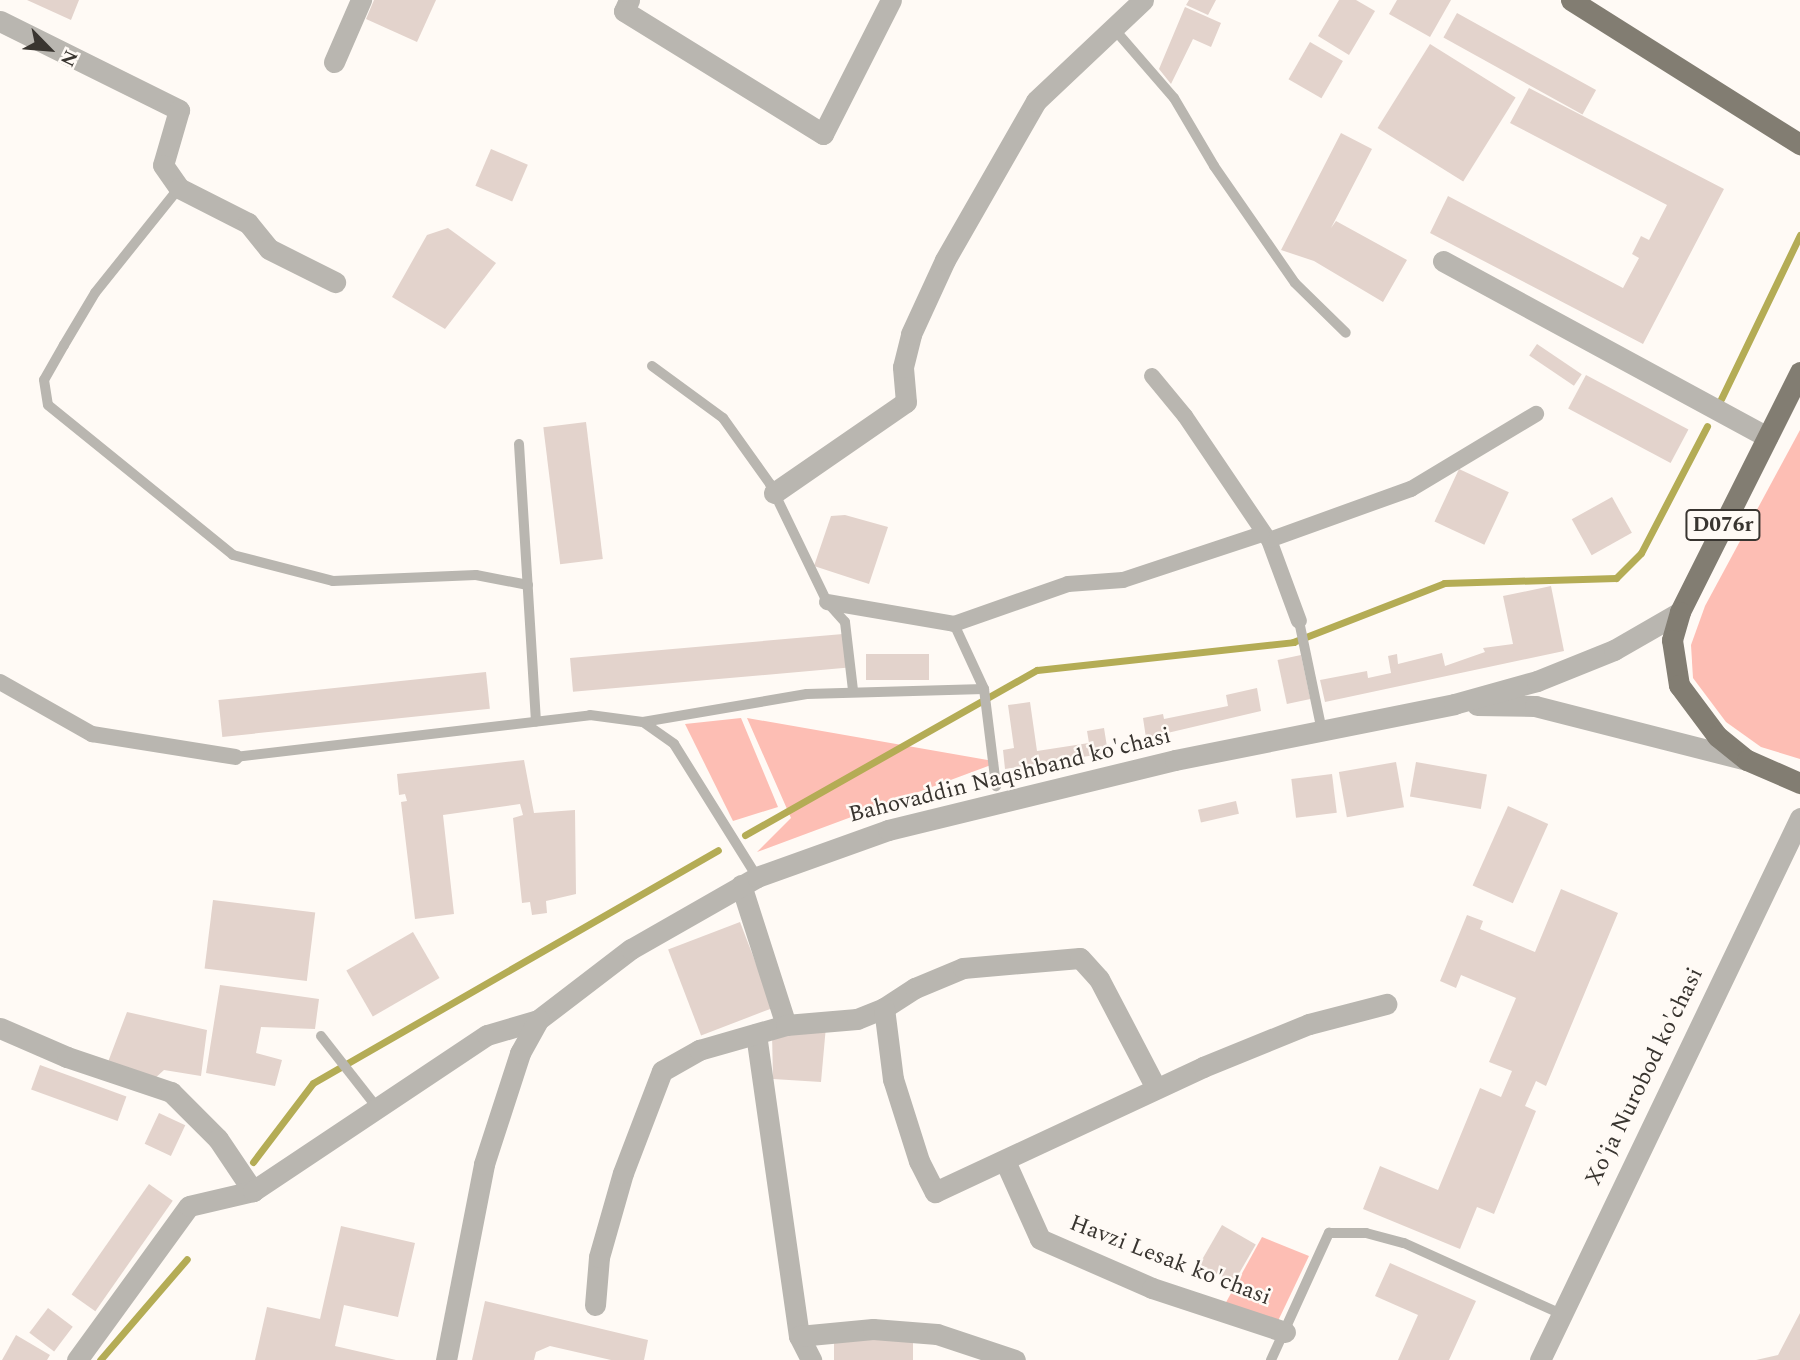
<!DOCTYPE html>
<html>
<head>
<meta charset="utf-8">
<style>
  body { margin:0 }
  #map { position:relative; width:1800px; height:1360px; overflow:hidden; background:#fffaf5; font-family:Spectral,serif }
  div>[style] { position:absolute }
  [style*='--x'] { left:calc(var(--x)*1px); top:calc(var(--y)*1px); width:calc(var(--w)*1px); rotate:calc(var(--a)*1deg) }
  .green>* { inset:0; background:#fdbeb4 }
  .stream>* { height:7px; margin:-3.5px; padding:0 3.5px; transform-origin:3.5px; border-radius:3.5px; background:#b4ac55 }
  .building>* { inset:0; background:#e3d3cc; transform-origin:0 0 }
  .service>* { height:10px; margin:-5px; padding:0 5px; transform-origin:5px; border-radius:5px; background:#b9b6b0 }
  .pedestrian>* { height:16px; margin:-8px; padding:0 8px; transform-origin:8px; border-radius:8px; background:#b9b6b0 }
  .minor>* { height:21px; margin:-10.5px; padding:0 10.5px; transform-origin:10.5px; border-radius:10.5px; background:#b9b6b0 }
  .primary>* { height:21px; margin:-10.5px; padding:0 10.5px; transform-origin:10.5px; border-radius:10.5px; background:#827d72 }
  span { translate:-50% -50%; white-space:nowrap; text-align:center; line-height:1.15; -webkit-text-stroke:5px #fffaf5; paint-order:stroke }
  .shield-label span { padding:2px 5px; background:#fffaf5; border:2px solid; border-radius:5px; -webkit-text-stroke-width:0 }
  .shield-label { font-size:21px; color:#393530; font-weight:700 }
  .street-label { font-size:23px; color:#393530 }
  .north { position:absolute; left:14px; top:14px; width:70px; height:70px; -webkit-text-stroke:5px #fffaf5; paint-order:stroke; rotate:115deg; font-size:19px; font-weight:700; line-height:28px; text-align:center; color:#393530 }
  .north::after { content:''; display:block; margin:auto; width:24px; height:32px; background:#393530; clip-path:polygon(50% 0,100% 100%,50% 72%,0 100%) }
</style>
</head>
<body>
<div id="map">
  <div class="green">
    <div style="clip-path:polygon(1800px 430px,1800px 759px,1761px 747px,1726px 722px,1693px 678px,1691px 645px,1705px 606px)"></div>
    <div style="clip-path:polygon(741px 718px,778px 807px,733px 821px,685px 724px)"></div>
    <div style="clip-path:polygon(747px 718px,999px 762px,757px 852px,791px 818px)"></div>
    <div style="clip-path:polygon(1262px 1237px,1309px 1256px,1277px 1323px,1224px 1306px)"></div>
  </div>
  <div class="stream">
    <div style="--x:1721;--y:399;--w:182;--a:-64.3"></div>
    <div style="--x:745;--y:835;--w:335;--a:-29.5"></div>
    <div style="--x:1037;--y:670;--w:258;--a:-6.2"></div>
    <div style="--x:1293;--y:642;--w:162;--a:-21.3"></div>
    <div style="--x:1444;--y:583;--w:172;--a:-1.7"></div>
    <div style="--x:1616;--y:578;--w:35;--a:-45"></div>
    <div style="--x:1641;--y:553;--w:143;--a:-62.5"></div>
    <div style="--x:253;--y:1162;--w:99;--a:-52.8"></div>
    <div style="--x:313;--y:1083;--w:467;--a:-29.9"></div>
    <div style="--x:100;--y:1360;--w:133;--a:-49.3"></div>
  </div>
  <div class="building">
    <div style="clip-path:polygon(27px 0,79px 0,71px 20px)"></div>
    <div style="clip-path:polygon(374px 0,436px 0,417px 42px,366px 19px)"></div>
    <div style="clip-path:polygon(1189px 0,1216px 0,1208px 15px,1186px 5px)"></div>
    <div style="clip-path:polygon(1339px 0,1356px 0,1375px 11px,1349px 55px,1318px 36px)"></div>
    <div style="clip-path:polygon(1397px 0,1451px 0,1430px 37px,1389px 14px)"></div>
    <div style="clip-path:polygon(1185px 7px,1221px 23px,1211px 47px,1193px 39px,1171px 84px,1159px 69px)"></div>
    <div style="left:1457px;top:13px;width:159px;height:28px;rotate:29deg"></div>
    <div style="left:1310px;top:42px;width:38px;height:43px;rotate:30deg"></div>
    <div style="left:1430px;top:44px;width:101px;height:99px;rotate:32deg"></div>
    <div style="clip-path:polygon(1529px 88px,1724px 189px,1643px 344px,1430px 233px,1448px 196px,1623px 288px,1639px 258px,1632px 254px,1641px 236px,1649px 240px,1667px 205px,1510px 123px)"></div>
    <div style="clip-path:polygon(1341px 133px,1372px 149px,1331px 228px,1336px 221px,1407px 260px,1383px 302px,1314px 261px,1281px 250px)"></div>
    <div style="left:491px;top:149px;width:40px;height:40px;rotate:23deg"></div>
    <div style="clip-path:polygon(448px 228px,496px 263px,445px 329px,392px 297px,427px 235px)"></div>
    <div style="left:1537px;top:344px;width:54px;height:14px;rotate:34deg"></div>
    <div style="left:1586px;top:375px;width:116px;height:38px;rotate:28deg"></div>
    <div style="left:586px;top:422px;width:138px;height:43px;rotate:83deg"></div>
    <div style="left:1459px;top:469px;width:55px;height:58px;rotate:25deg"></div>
    <div style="left:1612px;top:497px;width:41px;height:46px;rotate:61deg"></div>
    <div style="clip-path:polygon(845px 515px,888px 527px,869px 584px,814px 566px,831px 516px)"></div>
    <div style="clip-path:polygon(1551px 586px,1564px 651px,1325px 702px,1320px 680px,1367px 671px,1368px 678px,1391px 673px,1388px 656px,1397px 654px,1398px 664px,1442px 653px,1445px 666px,1485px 652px,1483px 648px,1513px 644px,1503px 596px)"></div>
    <div style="left:843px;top:634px;width:34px;height:274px;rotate:85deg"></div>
    <div style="left:866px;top:654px;width:63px;height:26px"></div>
    <div style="left:1301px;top:655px;width:45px;height:24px;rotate:78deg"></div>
    <div style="left:486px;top:672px;width:37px;height:269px;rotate:84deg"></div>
    <div style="clip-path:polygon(1257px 688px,1261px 711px,1146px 738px,1143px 718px,1163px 714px,1164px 719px,1228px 706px,1226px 695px)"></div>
    <div style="clip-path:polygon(1030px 702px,1037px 751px,1089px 743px,1087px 731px,1104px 728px,1108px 753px,1005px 769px,1003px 750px,1014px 748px,1008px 705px)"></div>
    <div style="clip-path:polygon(524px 760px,534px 813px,575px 810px,576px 894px,546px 901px,547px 913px,532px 915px,530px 902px,522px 903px,513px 818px,523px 815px,520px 804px,443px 815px,454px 914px,415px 919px,401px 802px,407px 801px,405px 794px,399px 795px,397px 774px)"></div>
    <div style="left:1396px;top:762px;width:46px;height:58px;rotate:80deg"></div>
    <div style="left:1416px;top:762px;width:72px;height:35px;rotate:10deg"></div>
    <div style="left:1332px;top:774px;width:39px;height:41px;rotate:83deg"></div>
    <div style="left:1236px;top:801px;width:13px;height:39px;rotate:77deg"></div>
    <div style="left:1508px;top:806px;width:44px;height:87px;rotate:24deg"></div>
    <div style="clip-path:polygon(1561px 889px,1618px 913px,1546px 1086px,1536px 1081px,1525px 1106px,1536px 1111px,1494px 1214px,1477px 1207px,1460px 1249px,1363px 1209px,1380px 1166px,1438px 1190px,1480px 1088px,1501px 1097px,1512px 1071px,1489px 1062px,1516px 998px,1461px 975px,1456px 988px,1440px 981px,1467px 915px,1483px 921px,1480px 929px,1535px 952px)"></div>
    <div style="left:213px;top:900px;width:103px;height:69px;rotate:7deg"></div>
    <div style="left:740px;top:922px;width:92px;height:77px;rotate:69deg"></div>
    <div style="left:413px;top:932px;width:53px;height:77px;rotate:60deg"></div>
    <div style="clip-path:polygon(220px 985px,319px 999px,315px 1029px,261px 1027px,256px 1053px,282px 1060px,275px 1086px,206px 1073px)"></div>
    <div style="clip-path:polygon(127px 1012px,207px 1030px,201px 1076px,164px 1070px,153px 1080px,108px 1062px)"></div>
    <div style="clip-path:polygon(826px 1026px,821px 1082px,773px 1079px,772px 1033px)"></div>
    <div style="left:40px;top:1065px;width:92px;height:26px;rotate:20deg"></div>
    <div style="left:159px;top:1113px;width:29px;height:34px;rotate:25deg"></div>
    <div style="left:149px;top:1184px;width:29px;height:135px;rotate:35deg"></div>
    <div style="left:1222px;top:1225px;width:39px;height:45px;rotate:30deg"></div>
    <div style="clip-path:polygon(341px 1226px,415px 1243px,398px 1317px,344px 1305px,335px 1346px,396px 1360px,255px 1360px,267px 1307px,320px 1319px)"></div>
    <div style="clip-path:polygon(1390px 1263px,1476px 1301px,1449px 1360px,1398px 1360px,1418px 1315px,1375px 1296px)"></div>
    <div style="clip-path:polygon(485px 1301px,648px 1340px,644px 1360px,611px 1360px,550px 1346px,536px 1352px,534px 1360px,472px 1360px)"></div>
    <div style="left:48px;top:1308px;width:31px;height:31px;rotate:37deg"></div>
    <div style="clip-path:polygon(1800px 1313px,1800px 1360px,1756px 1360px,1778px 1355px)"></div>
    <div style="clip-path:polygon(16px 1335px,50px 1355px,47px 1360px,2px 1360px)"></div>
    <div style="left:913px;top:1336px;width:24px;height:79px;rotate:90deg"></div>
  </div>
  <div class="service">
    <div style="--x:1115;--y:30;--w:90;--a:49.1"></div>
    <div style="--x:1174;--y:98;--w:79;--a:59.5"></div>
    <div style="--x:1214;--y:166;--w:142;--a:55.3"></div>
    <div style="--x:1295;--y:283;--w:71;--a:44.4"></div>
    <div style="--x:179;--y:188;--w:134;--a:128.7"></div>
    <div style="--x:95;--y:293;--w:61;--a:120.8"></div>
    <div style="--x:64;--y:345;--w:40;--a:119.7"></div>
    <div style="--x:44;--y:380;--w:25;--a:81"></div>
    <div style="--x:48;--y:405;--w:238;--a:39"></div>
    <div style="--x:233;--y:555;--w:103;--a:14.6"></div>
    <div style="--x:333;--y:581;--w:143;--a:-2.4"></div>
    <div style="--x:476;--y:575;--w:53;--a:10.9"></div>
    <div style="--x:652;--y:366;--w:88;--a:36.2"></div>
    <div style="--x:723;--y:418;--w:81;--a:54.5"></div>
    <div style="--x:770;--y:484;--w:131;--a:64.2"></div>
    <div style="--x:827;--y:602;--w:27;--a:48"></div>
    <div style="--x:845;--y:622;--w:68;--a:83.3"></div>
    <div style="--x:519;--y:444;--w:278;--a:86.5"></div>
    <div style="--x:1299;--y:621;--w:112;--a:78.2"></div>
    <div style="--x:954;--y:624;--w:72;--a:65.2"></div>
    <div style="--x:643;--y:722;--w:166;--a:-9.7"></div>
    <div style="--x:807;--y:694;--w:177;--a:-1.6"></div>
    <div style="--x:984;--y:689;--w:98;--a:82.9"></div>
    <div style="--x:235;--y:757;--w:357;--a:-6.7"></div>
    <div style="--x:590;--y:715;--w:53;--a:7.5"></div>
    <div style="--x:643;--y:722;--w:38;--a:35"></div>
    <div style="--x:674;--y:744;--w:157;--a:58"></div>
    <div style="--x:321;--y:1036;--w:94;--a:51.9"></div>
    <div style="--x:1271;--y:1360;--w:140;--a:-65.5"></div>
    <div style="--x:1329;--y:1233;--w:37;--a:0"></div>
    <div style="--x:1366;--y:1233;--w:39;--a:15"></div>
    <div style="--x:1404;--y:1243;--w:172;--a:24.3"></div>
  </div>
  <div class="pedestrian">
    <div style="--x:1152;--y:376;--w:52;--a:50.5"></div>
    <div style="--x:1185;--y:416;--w:150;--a:55.9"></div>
    <div style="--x:1269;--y:540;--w:86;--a:69.7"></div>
    <div style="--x:1269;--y:540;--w:151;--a:-19.8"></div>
    <div style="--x:1411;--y:489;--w:146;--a:-31"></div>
    <div style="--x:827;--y:602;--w:129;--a:9.8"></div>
    <div style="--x:954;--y:624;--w:121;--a:-19.3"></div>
    <div style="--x:1068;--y:584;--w:55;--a:-4.2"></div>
    <div style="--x:1123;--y:580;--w:146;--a:-18.3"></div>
    <div style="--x:0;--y:682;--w:106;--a:29.5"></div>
    <div style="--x:92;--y:734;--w:145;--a:9.1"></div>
  </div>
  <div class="minor">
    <div style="--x:629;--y:0;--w:12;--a:114"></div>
    <div style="--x:624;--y:11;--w:234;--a:31.7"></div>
    <div style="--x:823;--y:134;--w:150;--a:-63.1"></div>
    <div style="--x:0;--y:21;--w:200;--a:26.4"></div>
    <div style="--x:179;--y:110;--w:57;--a:106.2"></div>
    <div style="--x:163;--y:165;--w:28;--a:55"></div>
    <div style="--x:179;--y:188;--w:77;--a:26.9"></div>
    <div style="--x:248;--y:223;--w:33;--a:51"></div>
    <div style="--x:269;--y:249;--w:74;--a:26.6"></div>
    <div style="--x:334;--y:62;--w:68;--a:-66.5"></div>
    <div style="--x:1443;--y:261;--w:369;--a:28.5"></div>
    <div style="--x:774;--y:493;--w:160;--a:-34.6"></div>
    <div style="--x:906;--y:402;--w:35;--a:-95"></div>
    <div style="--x:903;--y:367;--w:34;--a:-76"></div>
    <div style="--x:911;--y:334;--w:81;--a:-65.3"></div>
    <div style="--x:945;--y:260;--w:183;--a:-60.2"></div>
    <div style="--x:1036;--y:101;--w:147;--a:-43.3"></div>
    <div style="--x:1477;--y:705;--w:58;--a:1"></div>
    <div style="--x:1535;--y:706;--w:219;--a:14.3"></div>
    <div style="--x:741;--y:885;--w:147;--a:72.2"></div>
    <div style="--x:884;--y:1008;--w:37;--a:-33"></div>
    <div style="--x:915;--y:988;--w:52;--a:-22.6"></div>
    <div style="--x:963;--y:968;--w:117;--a:-4.9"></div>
    <div style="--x:1080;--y:958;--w:28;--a:48"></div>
    <div style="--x:1099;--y:979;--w:123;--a:62.4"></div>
    <div style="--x:0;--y:1028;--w:73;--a:23.4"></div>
    <div style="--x:67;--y:1057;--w:110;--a:18.6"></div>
    <div style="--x:171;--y:1092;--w:66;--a:45"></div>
    <div style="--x:218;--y:1139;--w:63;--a:56.1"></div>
    <div style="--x:756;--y:1034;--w:305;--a:81.9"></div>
    <div style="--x:799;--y:1336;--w:27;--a:63"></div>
    <div style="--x:1005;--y:1161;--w:85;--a:65.8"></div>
    <div style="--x:1040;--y:1239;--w:122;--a:23.6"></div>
    <div style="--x:1152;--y:1288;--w:140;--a:18.3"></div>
    <div style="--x:595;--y:1305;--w:48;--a:-85.2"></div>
    <div style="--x:599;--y:1257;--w:87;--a:-74.1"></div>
    <div style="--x:623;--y:1173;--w:109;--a:-69.1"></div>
    <div style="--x:662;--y:1071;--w:43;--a:-29.6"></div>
    <div style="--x:699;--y:1050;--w:91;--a:-16"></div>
    <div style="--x:786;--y:1025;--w:71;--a:-4.8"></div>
    <div style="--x:857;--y:1019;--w:29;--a:-22"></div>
    <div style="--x:884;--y:1008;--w:72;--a:82.8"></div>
    <div style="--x:893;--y:1079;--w:86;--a:72.4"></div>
    <div style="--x:919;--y:1161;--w:35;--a:63"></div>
    <div style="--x:935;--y:1192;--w:296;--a:-25"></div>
    <div style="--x:1203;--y:1067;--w:114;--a:-22.1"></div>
    <div style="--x:1309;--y:1024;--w:80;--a:-14.6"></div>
    <div style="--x:799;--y:1336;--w:74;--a:-5.4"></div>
    <div style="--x:873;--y:1329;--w:64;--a:4.5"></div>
    <div style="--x:937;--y:1334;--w:82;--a:18.4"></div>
    <div style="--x:77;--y:1360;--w:190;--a:-54"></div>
    <div style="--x:189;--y:1206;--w:66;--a:-13.2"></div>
    <div style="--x:253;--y:1191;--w:281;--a:-33.7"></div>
    <div style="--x:487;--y:1035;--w:53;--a:-16.4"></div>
    <div style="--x:538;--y:1020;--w:117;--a:-37.4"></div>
    <div style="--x:631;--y:949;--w:145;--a:-29.7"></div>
    <div style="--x:757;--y:877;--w:139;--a:-19.7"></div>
    <div style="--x:888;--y:830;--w:295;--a:-13.7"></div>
    <div style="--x:1175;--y:760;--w:285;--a:-11.3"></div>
    <div style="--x:1454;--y:704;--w:86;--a:-15.5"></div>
    <div style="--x:1537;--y:681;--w:83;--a:-21.9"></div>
    <div style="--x:1614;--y:650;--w:76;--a:-29.9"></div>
    <div style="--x:446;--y:1360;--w:200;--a:-79"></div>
    <div style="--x:484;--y:1164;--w:117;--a:-72"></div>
    <div style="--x:520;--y:1053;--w:38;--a:-61"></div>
    <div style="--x:1540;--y:1360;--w:601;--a:-64.37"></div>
  </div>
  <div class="primary">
    <div style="--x:1571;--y:0;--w:271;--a:32.2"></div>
    <div style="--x:1800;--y:372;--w:268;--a:116.6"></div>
    <div style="--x:1680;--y:612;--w:29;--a:106"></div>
    <div style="--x:1672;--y:640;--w:46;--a:81.2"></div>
    <div style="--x:1679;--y:685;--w:64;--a:53.3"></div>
    <div style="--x:1717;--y:736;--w:38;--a:39"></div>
    <div style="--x:1747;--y:760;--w:58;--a:23.5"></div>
  </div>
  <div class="shield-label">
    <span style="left:1723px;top:525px">D076r</span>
  </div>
  <div class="street-label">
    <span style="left:1010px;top:776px;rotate:-14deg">Bahovaddin Naqshband ko'chasi</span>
    <span style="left:1645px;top:1077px;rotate:-64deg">Xo'ja Nurobod ko'chasi</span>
    <span style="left:1170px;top:1261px;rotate:21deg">Havzi Lesak ko'chasi</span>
  </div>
  <div class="north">N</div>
</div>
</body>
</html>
